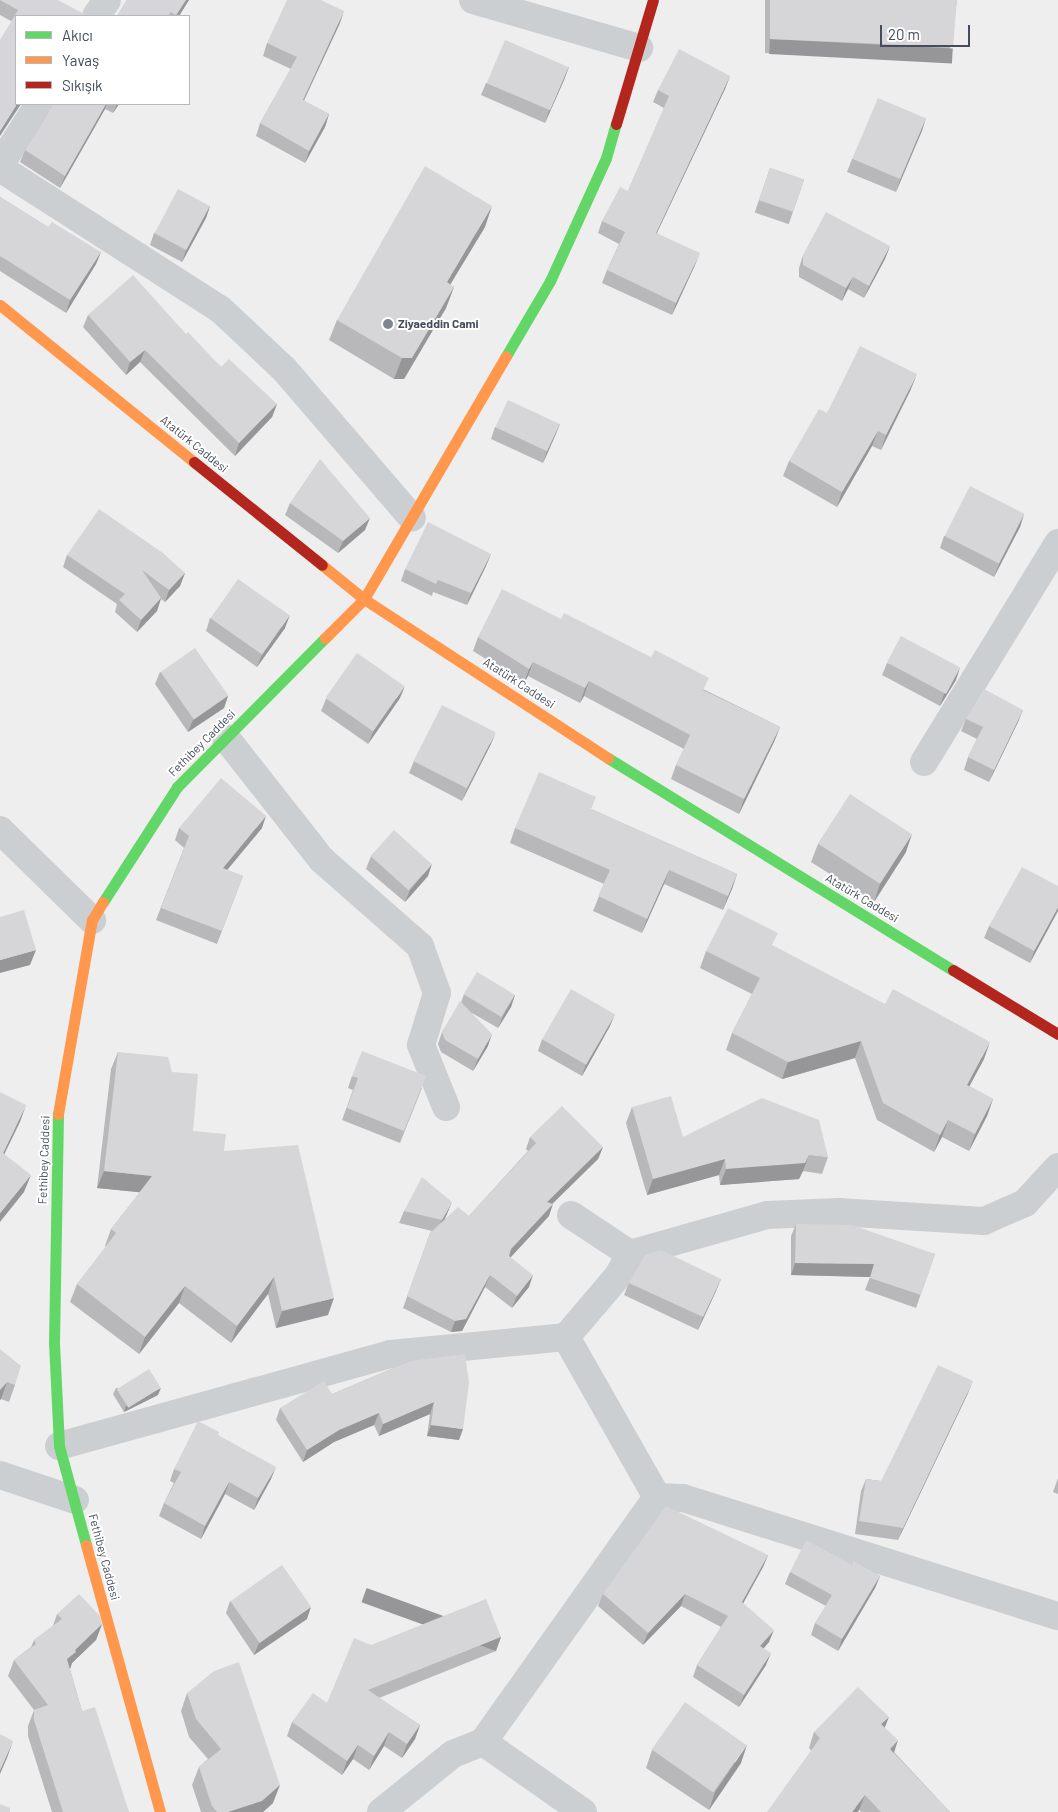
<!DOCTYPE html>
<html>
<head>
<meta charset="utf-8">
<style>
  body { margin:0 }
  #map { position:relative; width:1058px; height:1812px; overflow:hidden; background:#efeeee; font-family:Barlow,sans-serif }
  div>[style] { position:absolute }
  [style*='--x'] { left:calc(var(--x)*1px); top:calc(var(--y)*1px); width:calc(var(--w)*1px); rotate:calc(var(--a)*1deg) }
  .street>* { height:28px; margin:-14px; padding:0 14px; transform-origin:14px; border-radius:14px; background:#cccfd2 }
  .fast>* { height:11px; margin:-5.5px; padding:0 5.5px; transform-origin:5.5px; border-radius:5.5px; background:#63d668 }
  .slow>* { height:11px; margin:-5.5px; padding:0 5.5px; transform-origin:5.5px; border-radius:5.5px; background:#ff974d }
  .jam>* { height:11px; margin:-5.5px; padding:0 5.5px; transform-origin:5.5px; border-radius:5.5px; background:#b3261e }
  .wall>* { inset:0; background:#b8b8bb; transform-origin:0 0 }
  .shaded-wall>* { inset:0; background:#969698; transform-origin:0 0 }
  .building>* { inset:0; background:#d6d6d9; transform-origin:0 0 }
  .dots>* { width:14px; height:14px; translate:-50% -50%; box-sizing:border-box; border:2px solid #fff; border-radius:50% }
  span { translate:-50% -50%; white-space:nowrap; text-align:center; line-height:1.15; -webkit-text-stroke:4px #fff; paint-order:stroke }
  .poi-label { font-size:12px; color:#454d5c; font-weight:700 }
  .left { translate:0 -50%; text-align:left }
  .street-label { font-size:12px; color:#454d5c }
  .legend { position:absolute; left:15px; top:15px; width:175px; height:90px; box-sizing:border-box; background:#fff; border:1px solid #b5b8be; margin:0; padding:6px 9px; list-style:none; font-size:15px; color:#454d5c }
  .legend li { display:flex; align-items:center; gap:10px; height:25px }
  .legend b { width:25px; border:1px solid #b5b8be }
  .scale { position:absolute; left:880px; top:25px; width:90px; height:22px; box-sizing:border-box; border:2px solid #454d5c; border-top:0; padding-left:6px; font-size:15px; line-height:18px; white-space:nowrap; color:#454d5c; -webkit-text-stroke:4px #fff; paint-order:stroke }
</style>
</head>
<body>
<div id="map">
  <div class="street">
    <div style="--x:473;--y:0;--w:173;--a:16.1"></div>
    <div style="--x:96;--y:16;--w:19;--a:-55"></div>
    <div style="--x:0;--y:165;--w:72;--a:-57.4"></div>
    <div style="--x:0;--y:168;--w:261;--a:32.7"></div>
    <div style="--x:220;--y:309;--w:88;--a:43.2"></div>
    <div style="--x:284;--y:369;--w:196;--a:49.3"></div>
    <div style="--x:226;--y:738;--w:155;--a:51.8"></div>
    <div style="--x:322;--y:860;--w:130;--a:41.3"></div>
    <div style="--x:420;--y:946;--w:50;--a:70.1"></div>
    <div style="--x:437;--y:993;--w:54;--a:107.1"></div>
    <div style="--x:421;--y:1045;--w:67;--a:68"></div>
    <div style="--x:924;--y:762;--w:257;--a:-58.5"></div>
    <div style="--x:0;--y:830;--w:129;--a:44.4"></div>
    <div style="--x:571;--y:1215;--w:71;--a:33.5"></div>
    <div style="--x:566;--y:1337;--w:184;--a:60.4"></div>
    <div style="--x:59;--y:1446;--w:344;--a:-15.5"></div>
    <div style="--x:390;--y:1354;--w:177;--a:-5.5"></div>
    <div style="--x:566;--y:1337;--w:80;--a:-49.6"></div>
    <div style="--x:618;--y:1276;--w:25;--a:-61"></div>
    <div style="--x:630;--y:1254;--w:142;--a:-15.9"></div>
    <div style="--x:767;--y:1215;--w:71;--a:-2.4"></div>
    <div style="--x:838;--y:1212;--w:146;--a:3.5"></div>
    <div style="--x:984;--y:1221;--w:45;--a:-23.7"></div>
    <div style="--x:1025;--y:1203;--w:49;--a:-47.5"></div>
    <div style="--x:0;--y:1475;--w:79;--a:18.4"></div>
    <div style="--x:657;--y:1497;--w:26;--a:2"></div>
    <div style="--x:683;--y:1498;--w:393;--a:17.5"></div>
    <div style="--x:483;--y:1742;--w:122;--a:35"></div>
    <div style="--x:381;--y:1812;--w:92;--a:-38.9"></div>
    <div style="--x:453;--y:1754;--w:32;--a:-22"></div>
    <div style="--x:483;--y:1742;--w:301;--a:-54.6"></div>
  </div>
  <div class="fast">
    <div style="--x:506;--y:356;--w:87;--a:-59.6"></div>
    <div style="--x:550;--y:281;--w:135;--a:-65.5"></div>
    <div style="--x:606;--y:158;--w:35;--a:-74"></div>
    <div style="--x:608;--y:758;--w:405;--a:31.6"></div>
    <div style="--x:103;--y:902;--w:137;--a:-57.2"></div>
    <div style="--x:177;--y:787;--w:210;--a:-45.2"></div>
    <div style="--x:58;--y:1114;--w:229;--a:91"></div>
    <div style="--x:54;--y:1343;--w:103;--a:87.2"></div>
    <div style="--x:59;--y:1446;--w:103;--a:74.7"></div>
  </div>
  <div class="slow">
    <div style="--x:0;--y:305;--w:250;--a:39"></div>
    <div style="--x:322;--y:565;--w:54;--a:39"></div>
    <div style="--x:364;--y:599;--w:291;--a:33.1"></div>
    <div style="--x:325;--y:638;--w:55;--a:-45"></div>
    <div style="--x:364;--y:599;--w:281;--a:-59.7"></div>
    <div style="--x:58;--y:1114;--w:197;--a:-80.1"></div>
    <div style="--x:92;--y:920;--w:21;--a:-59"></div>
    <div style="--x:86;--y:1545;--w:277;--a:74.5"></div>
  </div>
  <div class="jam">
    <div style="--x:616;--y:124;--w:129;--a:-73.4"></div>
    <div style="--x:194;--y:462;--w:164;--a:38.8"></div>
    <div style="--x:953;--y:970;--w:123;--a:31.4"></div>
  </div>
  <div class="wall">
    <div style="clip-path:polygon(0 0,58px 0,11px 21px,0 15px)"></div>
    <div style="clip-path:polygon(127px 0,189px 0,179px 16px,117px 16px)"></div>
    <div style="clip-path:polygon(765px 0,957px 0,948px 61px,765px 53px)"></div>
    <div style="clip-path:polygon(340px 23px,304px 101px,329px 114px,325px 127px,305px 163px,256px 136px,260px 123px,291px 69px,263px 56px,267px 43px)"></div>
    <div style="clip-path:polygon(569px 67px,564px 80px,545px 123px,481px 95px,486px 83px)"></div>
    <div style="clip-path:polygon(730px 76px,725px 89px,657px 233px,695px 265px,672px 315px,602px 283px,607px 270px,619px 244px,598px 233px,602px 221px,628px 191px,664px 108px,653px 102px,658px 90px)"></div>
    <div style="clip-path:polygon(53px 104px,119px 104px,113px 113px,105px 109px,60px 188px,20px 162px,25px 150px,53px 106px)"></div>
    <div style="clip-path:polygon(926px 118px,896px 192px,847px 172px,852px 159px)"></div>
    <div style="left:770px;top:168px;width:36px;height:47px;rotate:19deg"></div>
    <div style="clip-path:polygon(0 197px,48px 227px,101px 252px,96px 264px,66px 313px,0 271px)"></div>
    <div style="clip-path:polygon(210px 206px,206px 218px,182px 262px,150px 245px,154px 233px)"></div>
    <div style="clip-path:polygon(485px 227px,450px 285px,454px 287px,446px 308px,404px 379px,394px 379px,329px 340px,337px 320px)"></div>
    <div style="clip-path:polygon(890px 246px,885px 259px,864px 298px,848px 289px,842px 301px,799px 277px,799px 268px,803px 255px)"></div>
    <div style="clip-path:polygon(88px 315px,186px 334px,221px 367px,277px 404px,272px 417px,235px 456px,140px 362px,126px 375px,83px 327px)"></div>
    <div style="clip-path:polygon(911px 389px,881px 450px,872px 446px,837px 507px,783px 476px,789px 461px,827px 413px)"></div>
    <div style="clip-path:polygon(560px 424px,555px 436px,543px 463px,491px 439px,495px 427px)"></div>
    <div style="clip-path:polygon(290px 503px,365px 530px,338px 553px,285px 515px)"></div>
    <div style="clip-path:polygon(1024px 514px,1020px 527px,994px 577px,940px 548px,944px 536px)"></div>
    <div style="clip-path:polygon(491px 554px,486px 566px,467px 605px,433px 592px,432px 596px,401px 581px,405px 569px)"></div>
    <div style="clip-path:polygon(67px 555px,185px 573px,180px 586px,165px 602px,161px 599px,157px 611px,137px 632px,115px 612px,117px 604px,63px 567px)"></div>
    <div style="clip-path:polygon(210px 618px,285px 628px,257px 667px,206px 631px)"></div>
    <div style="clip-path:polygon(561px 619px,780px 727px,774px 742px,739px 814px,671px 779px,676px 765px,684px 749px,584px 696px,580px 703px,528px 676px,524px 683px,473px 651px,478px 637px)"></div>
    <div style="clip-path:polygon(887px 663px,956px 680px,940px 706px,882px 675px)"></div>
    <div style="clip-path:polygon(160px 672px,228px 696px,224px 708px,188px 732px,155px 684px)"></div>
    <div style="clip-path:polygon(400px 698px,368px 744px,321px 711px,326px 699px)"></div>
    <div style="clip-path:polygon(1023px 710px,1018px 722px,989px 782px,964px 770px,968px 757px,977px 739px,961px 731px,966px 719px)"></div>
    <div style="clip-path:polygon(491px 744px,462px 801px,409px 773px,414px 761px)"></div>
    <div style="clip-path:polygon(591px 809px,737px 874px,732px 889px,723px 910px,664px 884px,642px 933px,593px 911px,604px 884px,510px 843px,515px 828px)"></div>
    <div style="clip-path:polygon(179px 828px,262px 828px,227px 870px,243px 876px,217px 944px,156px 920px,184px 848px,175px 840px)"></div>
    <div style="clip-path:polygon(818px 844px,906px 852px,874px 902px,811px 862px)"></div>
    <div style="clip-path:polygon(371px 856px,428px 876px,405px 902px,366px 869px)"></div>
    <div style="clip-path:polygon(1058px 886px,1030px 963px,984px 938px,989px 926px)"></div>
    <div style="clip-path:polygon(773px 946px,984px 1059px,969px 1086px,993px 1099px,987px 1116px,969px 1151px,942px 1137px,934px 1152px,877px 1120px,855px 1058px,782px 1079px,726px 1050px,732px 1033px,752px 994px,700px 968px,706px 951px)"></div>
    <div style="clip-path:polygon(464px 994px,515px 995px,511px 1007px,498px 1028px,472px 1013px,488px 1046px,473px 1071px,441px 1052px,438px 1044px,442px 1032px,461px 1003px)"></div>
    <div style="clip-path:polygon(610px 1026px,582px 1076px,538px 1051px,542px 1039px)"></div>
    <div style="clip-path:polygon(118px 1052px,172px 1072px,193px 1131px,224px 1151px,328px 1315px,276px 1328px,268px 1294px,231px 1343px,179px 1303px,139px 1354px,70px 1302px,77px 1284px,106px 1247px,105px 1246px,111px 1229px,140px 1192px,97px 1188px,111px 1069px)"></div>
    <div style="clip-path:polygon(352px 1076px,422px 1088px,400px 1143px,342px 1120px,353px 1090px,348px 1088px)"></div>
    <div style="clip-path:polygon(632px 1107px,683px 1137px,828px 1157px,822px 1174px,803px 1171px,799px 1179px,720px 1185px,719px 1175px,647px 1195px,626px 1123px)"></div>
    <div style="clip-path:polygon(530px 1137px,603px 1147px,598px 1159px,552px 1204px,549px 1216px,510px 1258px,529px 1287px,512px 1308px,485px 1287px,462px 1331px,451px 1332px,403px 1308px,430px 1233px,432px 1231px,399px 1223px,404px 1211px,447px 1214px,445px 1219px,469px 1216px,528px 1151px,526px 1149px)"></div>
    <div style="clip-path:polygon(796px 1224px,935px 1254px,916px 1308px,865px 1290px,870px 1277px,791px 1275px,791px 1236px)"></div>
    <div style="clip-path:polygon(721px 1279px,716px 1291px,698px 1330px,624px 1295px,629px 1283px)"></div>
    <div style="clip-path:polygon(0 1349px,15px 1385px,9px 1402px,1px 1399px,0 1400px)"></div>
    <div style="clip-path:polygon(410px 1361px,459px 1440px,427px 1436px,430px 1414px,379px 1436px,374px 1425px,334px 1442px,303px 1462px,276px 1420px,280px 1408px,332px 1394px)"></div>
    <div style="clip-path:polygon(116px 1388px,158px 1395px,124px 1412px,113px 1394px)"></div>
    <div style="clip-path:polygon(968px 1393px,898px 1540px,855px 1534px,861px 1491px,866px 1479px,881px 1481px)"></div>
    <div style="clip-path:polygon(218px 1435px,271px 1479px,254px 1510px,225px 1494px,201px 1539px,159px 1516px,164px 1503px,174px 1483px,170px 1481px,174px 1469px)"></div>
    <div style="clip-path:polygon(1058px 1478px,1058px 1494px,1053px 1492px)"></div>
    <div style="clip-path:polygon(768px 1555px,763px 1567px,743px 1604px,769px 1642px,764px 1648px,766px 1665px,739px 1707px,693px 1677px,697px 1665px,721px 1627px,681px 1606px,643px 1645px,598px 1606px,603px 1594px)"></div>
    <div style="clip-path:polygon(853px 1560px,880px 1576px,875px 1588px,838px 1651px,811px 1635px,815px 1623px,826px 1606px,785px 1584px,790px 1572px,852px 1565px)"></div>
    <div style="clip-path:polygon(230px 1601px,307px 1619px,254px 1655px,226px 1613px)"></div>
    <div style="clip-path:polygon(57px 1614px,102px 1624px,96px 1640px,72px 1663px,70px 1669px,82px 1711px,129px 1812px,52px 1812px,28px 1736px,28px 1726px,34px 1710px,8px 1676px,14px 1660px,31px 1647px,34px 1640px,53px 1626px)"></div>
    <div style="clip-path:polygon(501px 1637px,496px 1651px,379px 1698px,420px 1725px,415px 1739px,402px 1758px,384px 1746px,369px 1770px,353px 1759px,342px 1775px,287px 1736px,292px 1722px,327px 1703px,371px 1645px)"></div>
    <div style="clip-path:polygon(187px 1693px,273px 1803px,263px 1812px,201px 1812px,192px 1785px,199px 1767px,208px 1759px,189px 1737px,181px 1711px)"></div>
    <div style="clip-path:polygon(885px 1728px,894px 1752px,950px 1812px,861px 1812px,809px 1748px,814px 1732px)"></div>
    <div style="clip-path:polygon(652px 1750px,741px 1763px,709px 1810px,646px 1768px)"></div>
  </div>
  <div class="shaded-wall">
    <div style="clip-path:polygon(186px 0,189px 0,179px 16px,176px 16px)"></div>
    <div style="clip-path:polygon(344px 11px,340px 23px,298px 112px,303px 100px)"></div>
    <div style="left:770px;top:39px;width:183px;height:15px;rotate:3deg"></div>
    <div style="clip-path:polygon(569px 67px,564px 80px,545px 123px,549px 111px)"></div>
    <div style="clip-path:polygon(730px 76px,725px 89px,651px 245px,656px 233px)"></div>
    <div style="clip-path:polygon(17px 104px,21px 104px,0 136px,0 131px)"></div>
    <div style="clip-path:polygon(106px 104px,107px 104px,105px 109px,60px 188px,65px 176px)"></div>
    <div style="clip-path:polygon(117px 104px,119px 104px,113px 113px)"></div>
    <div style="clip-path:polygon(329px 114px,325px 127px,305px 163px,309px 151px)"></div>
    <div style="clip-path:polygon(926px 118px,922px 131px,896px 192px,900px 180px)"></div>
    <div style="clip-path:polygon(210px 206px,206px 218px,182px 262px,186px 250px)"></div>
    <div style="clip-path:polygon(492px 206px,485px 227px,439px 303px,447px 282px)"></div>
    <div style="clip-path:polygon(890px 246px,885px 259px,864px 298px,869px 286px)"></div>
    <div style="clip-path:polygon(101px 252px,96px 264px,66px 313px,70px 300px)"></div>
    <div style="clip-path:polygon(700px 253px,695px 265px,672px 315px,676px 303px)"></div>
    <div style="clip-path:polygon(853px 277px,848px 289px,842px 301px,846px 288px)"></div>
    <div style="clip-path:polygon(454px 287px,446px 308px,404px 379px,394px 379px,402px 358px)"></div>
    <div style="clip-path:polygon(145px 350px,140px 362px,126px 375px,130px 362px)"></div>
    <div style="clip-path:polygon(917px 374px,911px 389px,881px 450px,886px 435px)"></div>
    <div style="clip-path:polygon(277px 404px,272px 417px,235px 456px,239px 443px)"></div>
    <div style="clip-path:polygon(560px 424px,555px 436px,543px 463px,547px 451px)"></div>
    <div style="clip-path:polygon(878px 431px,872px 446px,837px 507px,842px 492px)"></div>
    <div style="clip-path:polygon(1024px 514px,1020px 527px,994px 577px,999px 564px)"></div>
    <div style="clip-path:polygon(370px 518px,365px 530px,338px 553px,343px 541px)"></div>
    <div style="clip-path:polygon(491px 554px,486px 566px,467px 605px,471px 593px)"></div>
    <div style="clip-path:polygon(185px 573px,180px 586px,165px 602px,169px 590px)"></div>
    <div style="clip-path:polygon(161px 598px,157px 611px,137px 632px,141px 620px)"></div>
    <div style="clip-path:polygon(290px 615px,285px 628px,257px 667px,262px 655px)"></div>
    <div style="clip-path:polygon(533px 662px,528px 676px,524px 683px,529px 669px)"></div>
    <div style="clip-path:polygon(960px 668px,956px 680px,940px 706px,944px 694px)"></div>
    <div style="clip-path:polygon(589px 681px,584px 696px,580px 703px,585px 688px)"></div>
    <div style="clip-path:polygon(405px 686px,400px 698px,368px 744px,373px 732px)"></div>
    <div style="clip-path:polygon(228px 696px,224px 708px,188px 732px,193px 720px)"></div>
    <div style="clip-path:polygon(1023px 710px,1018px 722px,989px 782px,994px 770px)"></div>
    <div style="clip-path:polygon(780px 727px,774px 742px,739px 814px,744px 799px)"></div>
    <div style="clip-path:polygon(496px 732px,491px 744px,462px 801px,467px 789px)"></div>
    <div style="clip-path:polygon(266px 816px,262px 828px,218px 881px,223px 868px)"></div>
    <div style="clip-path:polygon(912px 834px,906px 852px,874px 902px,880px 884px)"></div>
    <div style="clip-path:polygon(432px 864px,428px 876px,405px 902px,410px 890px)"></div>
    <div style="clip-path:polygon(669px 870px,664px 884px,642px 933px,647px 919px)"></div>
    <div style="clip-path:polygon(737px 874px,732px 889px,723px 910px,728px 896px)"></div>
    <div style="clip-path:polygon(1058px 907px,1058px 911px,1030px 963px,1034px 951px)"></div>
    <div style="clip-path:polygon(36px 950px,30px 965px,0 973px,0 960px)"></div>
    <div style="clip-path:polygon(515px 995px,511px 1007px,498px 1028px,503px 1016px)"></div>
    <div style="clip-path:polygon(615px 1014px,610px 1026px,582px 1076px,586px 1064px)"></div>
    <div style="clip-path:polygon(492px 1034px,488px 1046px,473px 1071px,478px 1059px)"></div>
    <div style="clip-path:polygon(861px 1041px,855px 1058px,782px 1079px,788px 1062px)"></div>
    <div style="clip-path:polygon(990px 1042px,984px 1059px,961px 1102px,967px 1085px)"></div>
    <div style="clip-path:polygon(993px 1099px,987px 1116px,969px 1151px,975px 1134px)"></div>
    <div style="clip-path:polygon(26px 1105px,20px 1122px,0 1163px,3px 1153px)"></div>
    <div style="clip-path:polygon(948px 1120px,942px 1137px,934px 1152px,940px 1135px)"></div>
    <div style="clip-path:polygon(603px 1147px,598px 1159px,542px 1214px,547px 1202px)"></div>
    <div style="clip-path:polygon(809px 1155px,803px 1171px,799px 1179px,720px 1185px,726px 1169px)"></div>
    <div style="clip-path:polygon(725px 1159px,719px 1175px,647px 1195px,653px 1179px)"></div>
    <div style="clip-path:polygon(104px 1171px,152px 1176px,146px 1193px,97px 1188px)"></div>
    <div style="clip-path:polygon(31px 1175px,24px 1192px,0 1222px,0 1213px)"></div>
    <div style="clip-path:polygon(452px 1202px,447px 1214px,437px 1233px,442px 1220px)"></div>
    <div style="clip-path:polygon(553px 1204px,549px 1216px,507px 1261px,511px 1249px)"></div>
    <div style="clip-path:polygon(795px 1263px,874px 1264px,870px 1277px,791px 1275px)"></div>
    <div style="clip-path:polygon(490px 1275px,485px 1287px,462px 1331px,451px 1332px,455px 1321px)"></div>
    <div style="clip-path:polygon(533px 1275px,529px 1287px,512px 1308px,517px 1296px)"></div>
    <div style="clip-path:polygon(274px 1277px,268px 1294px,231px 1343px,237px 1326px)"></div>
    <div style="clip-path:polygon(721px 1279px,716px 1291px,698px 1330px,703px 1317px)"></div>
    <div style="clip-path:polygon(185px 1286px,179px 1303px,139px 1354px,145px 1337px)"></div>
    <div style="clip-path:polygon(334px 1298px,328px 1315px,276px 1328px,282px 1311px)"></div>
    <div style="clip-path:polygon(973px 1381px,968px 1393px,898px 1540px,903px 1528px)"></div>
    <div style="clip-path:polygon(7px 1382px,1px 1399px,0 1400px,0 1390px)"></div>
    <div style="clip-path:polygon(161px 1388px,158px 1395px,124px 1412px,126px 1406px)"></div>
    <div style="clip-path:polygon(434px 1402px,430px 1414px,379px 1436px,383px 1424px)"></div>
    <div style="clip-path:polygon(379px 1413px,374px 1425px,334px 1442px,303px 1462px,307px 1450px,339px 1430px)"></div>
    <div style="clip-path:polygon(431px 1425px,463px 1429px,459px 1440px,427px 1436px)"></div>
    <div style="clip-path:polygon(276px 1467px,271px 1479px,254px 1510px,258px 1498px)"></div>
    <div style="clip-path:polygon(229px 1482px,225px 1494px,201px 1539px,205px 1526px)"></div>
    <div style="clip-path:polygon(768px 1555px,763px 1567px,737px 1614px,742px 1602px)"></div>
    <div style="clip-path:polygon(880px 1576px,875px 1588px,838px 1651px,842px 1639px)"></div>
    <div style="clip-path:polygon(685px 1594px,681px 1606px,643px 1645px,648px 1633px)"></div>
    <div style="clip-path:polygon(311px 1607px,307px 1619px,254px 1655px,259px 1643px)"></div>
    <div style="clip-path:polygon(102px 1624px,96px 1640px,72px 1663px,70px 1669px,61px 1676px,67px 1659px,75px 1650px)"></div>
    <div style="clip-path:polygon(774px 1630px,769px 1642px,755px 1658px,760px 1646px)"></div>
    <div style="left:501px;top:1637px;width:15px;height:143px;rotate:110deg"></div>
    <div style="clip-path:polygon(771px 1653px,766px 1665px,739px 1707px,744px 1695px)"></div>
    <div style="clip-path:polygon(889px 1717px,883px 1732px,881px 1724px)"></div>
    <div style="clip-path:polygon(420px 1725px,415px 1739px,402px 1758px,407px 1744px)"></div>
    <div style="clip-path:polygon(389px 1732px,384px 1746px,369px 1770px,374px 1756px)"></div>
    <div style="clip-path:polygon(898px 1740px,893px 1756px,890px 1749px)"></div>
    <div style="clip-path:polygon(13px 1741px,7px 1758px,0 1774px,0 1770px)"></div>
    <div style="clip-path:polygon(358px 1745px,353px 1759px,342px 1775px,347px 1761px)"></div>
    <div style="clip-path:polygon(747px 1745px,741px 1763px,709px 1810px,715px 1792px)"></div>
    <div style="clip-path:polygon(280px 1785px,273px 1803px,263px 1812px,228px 1812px)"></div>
    <div style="clip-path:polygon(865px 1795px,859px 1810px,858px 1812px,852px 1812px)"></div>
  </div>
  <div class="building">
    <div style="clip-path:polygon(0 0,58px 0,88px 16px,16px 16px,16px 104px,17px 104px,0 131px,0 40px,18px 10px)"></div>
    <div style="clip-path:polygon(127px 0,186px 0,176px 15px,171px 12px,168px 16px,117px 16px)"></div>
    <div style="clip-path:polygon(287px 0,321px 0,344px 11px,303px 100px,329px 114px,309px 151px,260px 123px,297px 57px,267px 43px)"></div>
    <div style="clip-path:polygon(770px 0,957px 0,953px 47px,770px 39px)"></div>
    <div style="left:505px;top:40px;width:69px;height:47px;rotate:23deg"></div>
    <div style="clip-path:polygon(679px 49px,730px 76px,656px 233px,700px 253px,676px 303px,607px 270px,625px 232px,602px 221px,620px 187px,628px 191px,669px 96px,658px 90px)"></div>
    <div style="left:878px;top:98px;width:52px;height:66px;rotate:23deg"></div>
    <div style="clip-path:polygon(54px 104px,106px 104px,65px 176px,25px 150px)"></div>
    <div style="clip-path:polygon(425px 166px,492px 206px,447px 282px,454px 287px,412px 358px,402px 358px,337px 320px)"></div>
    <div style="left:770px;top:168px;width:36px;height:34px;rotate:19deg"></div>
    <div style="left:178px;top:189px;width:36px;height:50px;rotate:28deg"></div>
    <div style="clip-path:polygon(0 197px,48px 227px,52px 222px,101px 252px,70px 300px,0 256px)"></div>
    <div style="clip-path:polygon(826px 212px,890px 246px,869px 286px,853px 277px,846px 288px,803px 265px,803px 255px)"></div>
    <div style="clip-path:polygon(133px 275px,186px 334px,188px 332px,221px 367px,229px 359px,277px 404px,239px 443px,145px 350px,130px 362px,88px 315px)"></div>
    <div style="clip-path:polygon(860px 346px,917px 374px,886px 435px,878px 431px,842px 492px,789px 461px,819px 409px,827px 413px)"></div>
    <div style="left:508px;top:400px;width:57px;height:30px;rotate:25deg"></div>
    <div style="clip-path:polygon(320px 459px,370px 518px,343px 541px,290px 503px)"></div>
    <div style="left:970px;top:486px;width:61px;height:56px;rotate:27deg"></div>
    <div style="clip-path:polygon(99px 509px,163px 553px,185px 573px,169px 590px,142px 570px,161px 598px,141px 620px,119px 600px,125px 594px,67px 555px)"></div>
    <div style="clip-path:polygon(428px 522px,491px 554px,471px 593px,438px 580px,436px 584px,405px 569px)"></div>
    <div style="left:238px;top:579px;width:63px;height:48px;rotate:35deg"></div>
    <div style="clip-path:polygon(502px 589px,561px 619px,564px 613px,651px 657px,655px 650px,709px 678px,703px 690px,780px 727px,744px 799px,676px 765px,690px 735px,589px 681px,585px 688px,533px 662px,529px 669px,478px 637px)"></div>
    <div style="left:901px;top:636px;width:67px;height:30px;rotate:28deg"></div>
    <div style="left:195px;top:648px;width:58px;height:42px;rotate:55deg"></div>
    <div style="left:357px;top:653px;width:58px;height:55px;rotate:35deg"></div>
    <div style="clip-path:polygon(984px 689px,1023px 710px,994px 770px,968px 757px,983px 727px,966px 719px)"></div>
    <div style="left:442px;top:705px;width:60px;height:63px;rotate:27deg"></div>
    <div style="clip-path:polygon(539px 772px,596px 797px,591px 809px,737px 874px,728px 896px,669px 870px,647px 919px,598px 896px,610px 870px,515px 828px)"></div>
    <div style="clip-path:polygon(221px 778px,266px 816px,223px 868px,243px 876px,222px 931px,161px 908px,189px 836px,179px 828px)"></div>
    <div style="left:850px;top:794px;width:74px;height:59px;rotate:33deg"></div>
    <div style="left:394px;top:830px;width:51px;height:35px;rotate:42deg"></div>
    <div style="clip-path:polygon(1022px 867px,1058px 886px,1058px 907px,1034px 951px,989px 926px)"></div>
    <div style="clip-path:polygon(728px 908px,778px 933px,772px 945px,885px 1004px,893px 989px,990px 1042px,967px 1085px,993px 1099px,975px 1134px,948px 1120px,940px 1135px,883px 1103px,861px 1041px,788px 1062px,732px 1033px,760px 978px,706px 951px)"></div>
    <div style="clip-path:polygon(24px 910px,36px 950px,0 960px,0 917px)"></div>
    <div style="left:477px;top:972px;width:44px;height:26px;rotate:31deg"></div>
    <div style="left:571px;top:989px;width:51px;height:58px;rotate:30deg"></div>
    <div style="clip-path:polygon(460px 1001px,492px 1034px,478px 1059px,445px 1040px,442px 1032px)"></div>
    <div style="clip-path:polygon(362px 1051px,426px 1076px,404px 1131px,347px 1108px,358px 1078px,352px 1076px)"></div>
    <div style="clip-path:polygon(118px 1052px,168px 1057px,172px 1072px,198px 1074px,193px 1131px,226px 1134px,224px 1151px,298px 1145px,334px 1298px,282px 1311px,274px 1277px,237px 1326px,185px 1286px,145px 1337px,77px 1284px,116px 1233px,111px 1229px,152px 1176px,104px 1171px)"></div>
    <div style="clip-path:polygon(0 1092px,26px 1105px,3px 1153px,31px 1175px,0 1213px)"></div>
    <div style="clip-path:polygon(671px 1096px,683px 1137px,762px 1098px,819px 1120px,828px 1157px,809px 1155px,805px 1163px,726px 1169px,725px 1159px,653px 1179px,632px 1107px)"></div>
    <div style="clip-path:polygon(562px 1106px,603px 1147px,547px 1202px,553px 1204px,511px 1249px,509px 1256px,533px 1275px,517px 1296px,490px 1275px,466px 1319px,455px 1321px,407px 1296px,430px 1233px,458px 1207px,469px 1216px,536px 1143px,530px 1137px)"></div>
    <div style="clip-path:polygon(422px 1177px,452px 1202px,442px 1220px,404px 1211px)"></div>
    <div style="clip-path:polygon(796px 1224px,852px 1225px,935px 1254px,921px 1295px,870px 1278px,874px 1264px,795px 1263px)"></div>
    <div style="clip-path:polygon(661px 1250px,721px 1279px,703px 1317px,629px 1283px,645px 1255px)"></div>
    <div style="clip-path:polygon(0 1349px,21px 1366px,15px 1385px,7px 1382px,0 1390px)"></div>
    <div style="clip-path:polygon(465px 1354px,469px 1383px,463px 1429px,431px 1425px,434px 1402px,383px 1424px,379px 1413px,339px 1430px,307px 1450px,280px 1408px,324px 1381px,332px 1394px,410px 1361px)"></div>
    <div style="clip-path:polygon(938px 1365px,973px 1381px,903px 1528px,859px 1521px,866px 1479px,881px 1481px)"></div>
    <div style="left:149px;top:1369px;width:22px;height:38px;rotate:58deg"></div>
    <div style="clip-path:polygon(198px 1421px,219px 1432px,218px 1435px,276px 1467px,258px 1498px,229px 1482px,205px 1526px,164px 1503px,181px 1472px,174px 1469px)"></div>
    <div style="clip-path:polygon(666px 1506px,768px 1555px,742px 1602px,774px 1630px,760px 1646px,771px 1653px,744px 1695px,697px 1665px,728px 1616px,685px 1594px,648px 1633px,603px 1594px)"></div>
    <div style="clip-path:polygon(806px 1540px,852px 1565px,853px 1560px,880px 1576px,842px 1639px,815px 1623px,832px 1595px,790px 1572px)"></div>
    <div style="left:282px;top:1565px;width:51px;height:63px;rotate:55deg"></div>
    <div style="clip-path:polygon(79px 1594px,100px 1616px,102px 1624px,75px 1650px,76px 1652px,67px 1659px,82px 1711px,95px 1707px,129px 1812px,63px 1812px,34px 1720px,34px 1710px,48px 1705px,14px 1660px,36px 1644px,34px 1640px,62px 1619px,57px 1614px)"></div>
    <div style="clip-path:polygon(486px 1599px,501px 1637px,368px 1690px,420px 1725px,407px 1744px,389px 1732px,374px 1756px,358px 1745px,347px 1761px,292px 1722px,313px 1693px,327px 1703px,354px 1638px,371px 1645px)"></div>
    <div style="clip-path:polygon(239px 1662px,280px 1785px,262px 1801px,228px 1812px,217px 1812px,212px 1806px,199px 1767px,221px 1749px,196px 1719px,187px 1693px,214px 1671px)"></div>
    <div style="clip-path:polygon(858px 1687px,889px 1717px,881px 1724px,898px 1740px,890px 1749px,950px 1812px,881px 1812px,865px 1795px,852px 1812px,767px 1812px,820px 1738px,814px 1732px)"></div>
    <div style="left:685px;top:1702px;width:75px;height:58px;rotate:35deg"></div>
    <div style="clip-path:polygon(0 1734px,13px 1741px,0 1770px)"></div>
    <div style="clip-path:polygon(0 1804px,10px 1808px,10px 1812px,0 1812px)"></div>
  </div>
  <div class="dots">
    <div style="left:388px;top:324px;background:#80858f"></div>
  </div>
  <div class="poi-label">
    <span class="left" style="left:398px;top:324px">Ziyaeddin Cami</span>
  </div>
  <div class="street-label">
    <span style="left:194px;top:444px;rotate:39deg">Atatürk Caddesi</span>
    <span style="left:519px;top:683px;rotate:33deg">Atatürk Caddesi</span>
    <span style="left:202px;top:743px;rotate:-45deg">Fethibey Caddesi</span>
    <span style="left:862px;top:898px;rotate:31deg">Atatürk Caddesi</span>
    <span style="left:44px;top:1160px;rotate:-88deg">Fethibey Caddesi</span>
    <span style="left:104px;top:1557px;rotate:75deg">Fethibey Caddesi</span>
  </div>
  <ul class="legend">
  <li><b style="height:6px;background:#63d668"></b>Akıcı</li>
  <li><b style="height:6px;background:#ff974d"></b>Yavaş</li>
  <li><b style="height:6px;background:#b3261e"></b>Sıkışık</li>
  </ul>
  <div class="scale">20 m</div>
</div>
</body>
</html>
